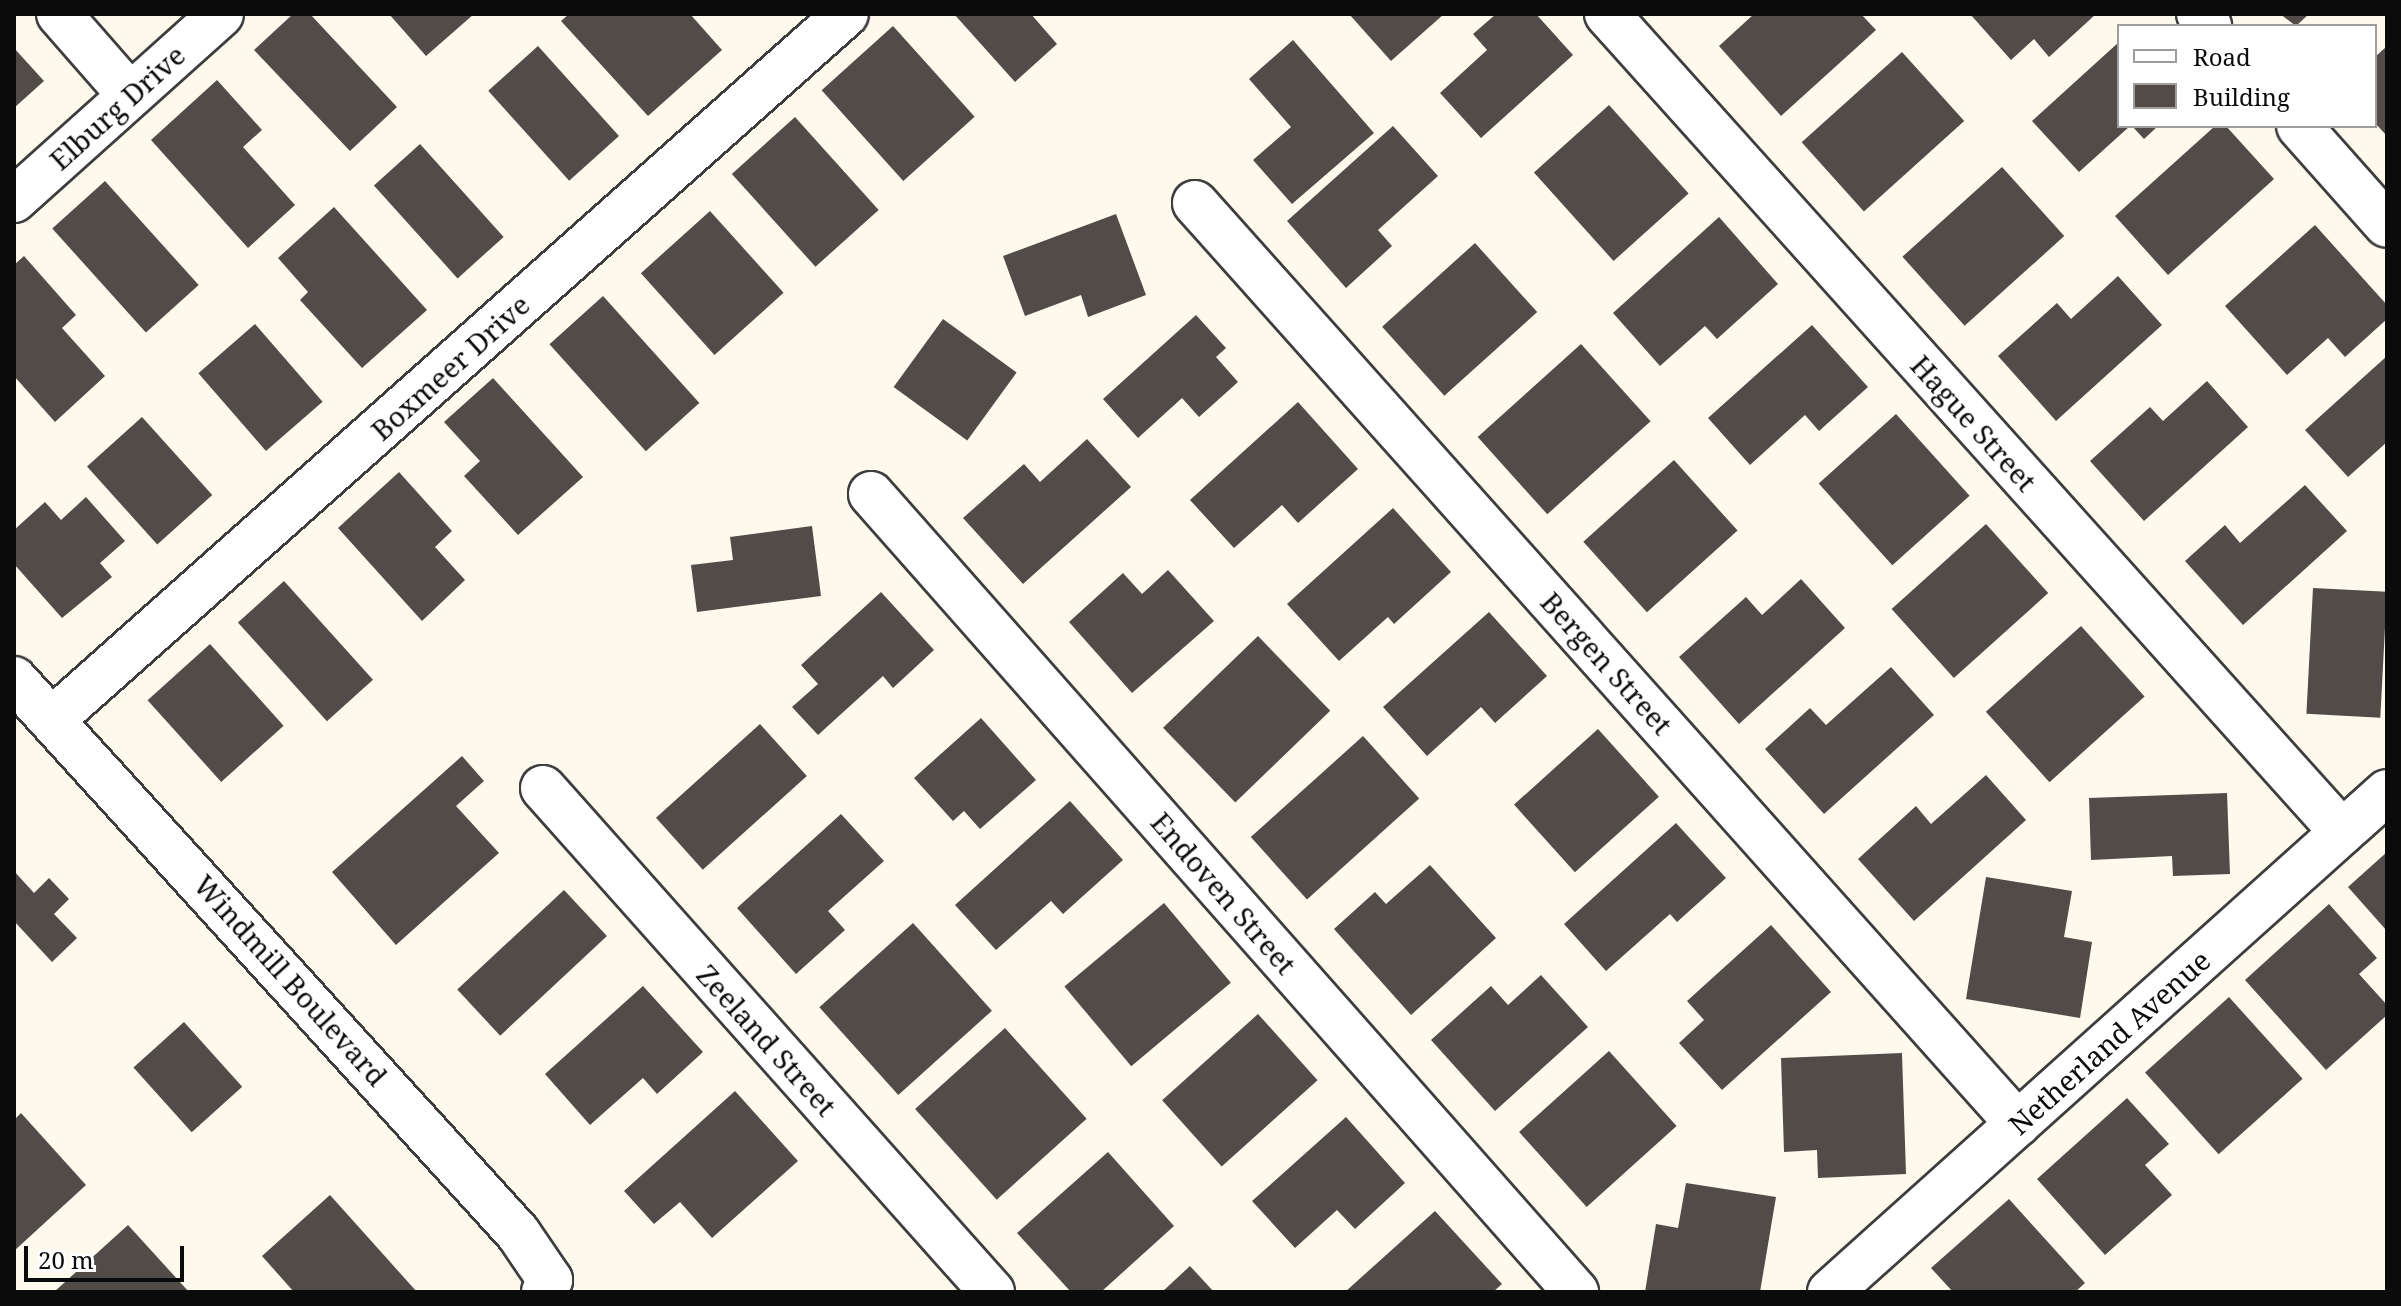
<!DOCTYPE html>
<html>
<head>
<meta charset="utf-8">
<style>
  body { margin:0 }
  #map { position:relative; width:2401px; height:1306px; overflow:hidden; background:#fdf9ec; font-family:"Noto Serif",serif }
  div>[style] { position:absolute }
  [style*='--x'] { left:calc(var(--x)*1px); top:calc(var(--y)*1px); width:calc(var(--w)*1px); rotate:calc(var(--a)*1deg) }
  .building>* { inset:0; background:#524c49; transform-origin:0 0 }
  .roads { filter:drop-shadow(2px 0 #3e3e3e) drop-shadow(-2px 0 #3e3e3e) drop-shadow(0 2px #3e3e3e) drop-shadow(0 -2px #3e3e3e) }
  .minor>* { height:44px; margin:-22px; padding:0 22px; transform-origin:22px; border-radius:22px; background:#fff }
  span { translate:-50% -50%; white-space:nowrap; text-align:center; line-height:1.15; -webkit-text-stroke:8px #fff; paint-order:stroke }
  .street-label { font-size:28px; color:#0b0b0b }
  .frame { position:absolute; inset:0; border:16px solid #0b0b0b; pointer-events:none }
  .legend { position:absolute; left:2117px; top:24px; width:260px; height:104px; box-sizing:border-box; background:#fff; border:2px solid #9d9d9d; margin:0; padding:10px 14px; list-style:none; font-size:24px; color:#0b0b0b }
  .legend li { display:flex; align-items:center; gap:16px; height:40px }
  .legend b { width:40px; border:2px solid #9d9d9d }
  .scale { position:absolute; left:24px; top:1246px; width:160px; height:36px; box-sizing:border-box; border:4px solid #0b0b0b; border-top:0; padding-left:10px; font-size:24px; line-height:28px; white-space:nowrap; color:#0b0b0b; -webkit-text-stroke:6px #fff; paint-order:stroke }
</style>
</head>
<body>
<div id="map">
  <div class="building">
    <div style="clip-path:polygon(293px 14px,310px 14px,397px 107px,350px 151px,254px 50px)"></div>
    <div style="clip-path:polygon(389px 14px,474px 14px,426px 56px)"></div>
    <div style="clip-path:polygon(569px 14px,690px 14px,722px 50px,648px 116px,561px 21px)"></div>
    <div style="clip-path:polygon(954px 14px,1031px 14px,1057px 44px,1015px 82px)"></div>
    <div style="clip-path:polygon(1349px 14px,1444px 14px,1391px 61px)"></div>
    <div style="clip-path:polygon(1496px 14px,1536px 14px,1573px 55px,1481px 138px,1440px 93px,1487px 50px,1473px 34px)"></div>
    <div style="clip-path:polygon(1754px 14px,1861px 14px,1876px 30px,1781px 116px,1719px 46px)"></div>
    <div style="clip-path:polygon(1970px 14px,2096px 14px,2049px 57px,2034px 39px,2011px 60px)"></div>
    <div style="clip-path:polygon(2280px 14px,2309px 14px,2296px 26px)"></div>
    <div style="left:893px;top:26px;width:122px;height:96px;rotate:48deg"></div>
    <div style="clip-path:polygon(1293px 40px,1374px 133px,1292px 204px,1253px 160px,1291px 127px,1249px 79px)"></div>
    <div style="clip-path:polygon(2119px 42px,2119px 126px,2130px 126px,2079px 172px,2032px 121px)"></div>
    <div style="left:538px;top:46px;width:121px;height:67px;rotate:48deg"></div>
    <div style="clip-path:polygon(2387px 46px,2387px 136px,2375px 123px,2375px 57px)"></div>
    <div style="clip-path:polygon(14px 48px,44px 81px,14px 108px)"></div>
    <div style="left:1902px;top:52px;width:93px;height:135px;rotate:48deg"></div>
    <div style="clip-path:polygon(217px 80px,262px 130px,243px 147px,295px 205px,248px 248px,151px 140px)"></div>
    <div style="left:1609px;top:105px;width:119px;height:101px;rotate:48deg"></div>
    <div style="left:795px;top:117px;width:125px;height:85px;rotate:48deg"></div>
    <div style="clip-path:polygon(1393px 126px,1438px 176px,1378px 230px,1392px 246px,1346px 288px,1287px 221px)"></div>
    <div style="clip-path:polygon(2132px 126px,2158px 126px,2144px 139px)"></div>
    <div style="clip-path:polygon(2215px 126px,2226px 126px,2274px 179px,2168px 275px,2115px 216px)"></div>
    <div style="left:420px;top:144px;width:125px;height:62px;rotate:48deg"></div>
    <div style="left:2002px;top:167px;width:93px;height:134px;rotate:48deg"></div>
    <div style="left:105px;top:181px;width:140px;height:71px;rotate:48deg"></div>
    <div style="clip-path:polygon(334px 207px,427px 310px,362px 368px,300px 300px,308px 292px,278px 258px)"></div>
    <div style="left:710px;top:211px;width:110px;height:93px;rotate:48deg"></div>
    <div style="clip-path:polygon(1116px 214px,1146px 295px,1088px 317px,1081px 295px,1025px 316px,1003px 256px)"></div>
    <div style="clip-path:polygon(1719px 217px,1778px 284px,1717px 339px,1705px 326px,1660px 366px,1613px 313px)"></div>
    <div style="clip-path:polygon(2315px 225px,2387px 305px,2387px 319px,2345px 357px,2328px 338px,2287px 375px,2225px 306px)"></div>
    <div style="left:1475px;top:243px;width:93px;height:125px;rotate:48deg"></div>
    <div style="clip-path:polygon(24px 256px,76px 315px,62px 328px,105px 376px,55px 422px,14px 376px,14px 265px)"></div>
    <div style="clip-path:polygon(2118px 276px,2162px 325px,2056px 421px,1998px 356px,2057px 303px,2071px 319px)"></div>
    <div style="left:603px;top:296px;width:144px;height:72px;rotate:48deg"></div>
    <div style="clip-path:polygon(1196px 315px,1226px 348px,1216px 357px,1238px 382px,1199px 417px,1182px 398px,1138px 438px,1103px 399px)"></div>
    <div style="left:943px;top:319px;width:91px;height:84px;rotate:36deg"></div>
    <div style="left:255px;top:324px;width:103px;height:75px;rotate:49deg"></div>
    <div style="clip-path:polygon(1812px 325px,1868px 387px,1819px 431px,1805px 415px,1750px 465px,1708px 418px)"></div>
    <div style="left:1581px;top:344px;width:104px;height:139px;rotate:48deg"></div>
    <div style="clip-path:polygon(2387px 356px,2387px 442px,2348px 477px,2305px 430px)"></div>
    <div style="clip-path:polygon(493px 378px,583px 477px,518px 535px,464px 476px,480px 461px,444px 422px)"></div>
    <div style="clip-path:polygon(2207px 381px,2248px 427px,2144px 521px,2090px 461px,2150px 407px,2163px 421px)"></div>
    <div style="clip-path:polygon(1298px 402px,1358px 469px,1298px 523px,1282px 505px,1234px 548px,1190px 500px)"></div>
    <div style="left:1896px;top:414px;width:110px;height:104px;rotate:48deg"></div>
    <div style="left:142px;top:417px;width:105px;height:74px;rotate:48deg"></div>
    <div style="clip-path:polygon(1087px 439px,1131px 487px,1023px 584px,963px 518px,1024px 464px,1040px 482px)"></div>
    <div style="left:1674px;top:460px;width:95px;height:122px;rotate:48deg"></div>
    <div style="clip-path:polygon(399px 472px,452px 531px,435px 547px,465px 580px,422px 621px,338px 528px)"></div>
    <div style="clip-path:polygon(2305px 485px,2347px 531px,2243px 625px,2185px 561px,2225px 525px,2240px 543px)"></div>
    <div style="clip-path:polygon(86px 497px,125px 541px,100px 563px,112px 577px,62px 618px,14px 564px,14px 530px,45px 502px,61px 520px)"></div>
    <div style="clip-path:polygon(1393px 508px,1451px 572px,1394px 624px,1388px 617px,1339px 661px,1287px 604px)"></div>
    <div style="left:1986px;top:524px;width:93px;height:127px;rotate:48deg"></div>
    <div style="clip-path:polygon(812px 526px,821px 596px,697px 612px,691px 565px,733px 560px,730px 537px)"></div>
    <div style="clip-path:polygon(1168px 570px,1214px 621px,1132px 693px,1069px 622px,1123px 573px,1142px 594px)"></div>
    <div style="clip-path:polygon(1801px 579px,1845px 628px,1739px 724px,1679px 657px,1746px 597px,1762px 615px)"></div>
    <div style="left:284px;top:581px;width:133px;height:62px;rotate:48deg"></div>
    <div style="left:2313px;top:588px;width:74px;height:126px;rotate:3deg"></div>
    <div style="clip-path:polygon(881px 592px,934px 650px,893px 688px,883px 676px,818px 735px,792px 707px,818px 684px,801px 665px)"></div>
    <div style="clip-path:polygon(1489px 612px,1547px 676px,1495px 723px,1481px 707px,1427px 756px,1383px 707px)"></div>
    <div style="left:2081px;top:626px;width:95px;height:128px;rotate:48deg"></div>
    <div style="left:1258px;top:636px;width:104px;height:132px;rotate:46deg"></div>
    <div style="left:210px;top:644px;width:110px;height:84px;rotate:48deg"></div>
    <div style="clip-path:polygon(1891px 667px,1934px 715px,1824px 814px,1765px 749px,1810px 708px,1826px 725px)"></div>
    <div style="clip-path:polygon(981px 718px,1036px 780px,980px 829px,964px 811px,953px 821px,914px 778px)"></div>
    <div style="left:760px;top:724px;width:70px;height:140px;rotate:48deg"></div>
    <div style="left:1598px;top:729px;width:91px;height:113px;rotate:48deg"></div>
    <div style="left:1363px;top:736px;width:84px;height:151px;rotate:48deg"></div>
    <div style="clip-path:polygon(462px 756px,484px 781px,456px 806px,499px 853px,396px 945px,332px 872px)"></div>
    <div style="clip-path:polygon(1986px 775px,2026px 820px,1914px 921px,1858px 859px,1916px 806px,1931px 824px)"></div>
    <div style="clip-path:polygon(2227px 793px,2230px 874px,2173px 876px,2172px 856px,2091px 860px,2089px 798px)"></div>
    <div style="clip-path:polygon(1070px 801px,1123px 860px,1063px 914px,1051px 901px,996px 950px,955px 905px)"></div>
    <div style="clip-path:polygon(841px 814px,884px 861px,828px 911px,845px 930px,796px 974px,737px 908px)"></div>
    <div style="clip-path:polygon(1676px 823px,1726px 878px,1677px 922px,1670px 914px,1606px 971px,1564px 924px)"></div>
    <div style="clip-path:polygon(2387px 852px,2387px 931px,2348px 887px)"></div>
    <div style="clip-path:polygon(1430px 865px,1496px 938px,1411px 1015px,1334px 929px,1375px 892px,1386px 904px)"></div>
    <div style="clip-path:polygon(14px 871px,34px 893px,49px 878px,69px 899px,54px 914px,77px 938px,52px 962px,14px 921px)"></div>
    <div style="clip-path:polygon(1986px 877px,2072px 891px,2064px 937px,2092px 942px,2080px 1018px,1966px 999px)"></div>
    <div style="left:564px;top:890px;width:63px;height:146px;rotate:47deg"></div>
    <div style="left:1164px;top:903px;width:104px;height:130px;rotate:50deg"></div>
    <div style="clip-path:polygon(2329px 904px,2377px 958px,2359px 974px,2387px 1005px,2387px 1015px,2326px 1070px,2245px 980px)"></div>
    <div style="left:913px;top:923px;width:118px;height:126px;rotate:48deg"></div>
    <div style="clip-path:polygon(1771px 925px,1831px 992px,1722px 1090px,1679px 1043px,1704px 1020px,1687px 1001px)"></div>
    <div style="clip-path:polygon(1541px 975px,1588px 1027px,1495px 1111px,1431px 1040px,1491px 986px,1508px 1005px)"></div>
    <div style="clip-path:polygon(643px 986px,703px 1052px,657px 1094px,643px 1078px,590px 1125px,545px 1074px)"></div>
    <div style="left:2229px;top:997px;width:110px;height:113px;rotate:48deg"></div>
    <div style="left:1258px;top:1014px;width:89px;height:129px;rotate:48deg"></div>
    <div style="left:184px;top:1022px;width:87px;height:68px;rotate:48deg"></div>
    <div style="left:1005px;top:1028px;width:122px;height:121px;rotate:48deg"></div>
    <div style="left:1609px;top:1051px;width:101px;height:121px;rotate:48deg"></div>
    <div style="clip-path:polygon(1902px 1053px,1906px 1174px,1818px 1178px,1817px 1150px,1784px 1152px,1781px 1058px)"></div>
    <div style="clip-path:polygon(735px 1091px,798px 1161px,712px 1238px,680px 1202px,654px 1224px,624px 1191px)"></div>
    <div style="clip-path:polygon(2127px 1098px,2169px 1144px,2145px 1165px,2172px 1195px,2105px 1255px,2037px 1179px)"></div>
    <div style="clip-path:polygon(21px 1113px,86px 1185px,14px 1251px,14px 1120px)"></div>
    <div style="clip-path:polygon(1346px 1117px,1405px 1183px,1355px 1229px,1337px 1210px,1295px 1248px,1252px 1201px)"></div>
    <div style="clip-path:polygon(1108px 1152px,1174px 1226px,1101px 1292px,1071px 1292px,1017px 1233px)"></div>
    <div style="clip-path:polygon(1686px 1183px,1776px 1197px,1760px 1292px,1645px 1292px,1656px 1224px,1678px 1228px)"></div>
    <div style="clip-path:polygon(330px 1195px,417px 1292px,294px 1292px,262px 1256px)"></div>
    <div style="clip-path:polygon(2009px 1199px,2085px 1283px,2075px 1292px,1953px 1292px,1931px 1268px)"></div>
    <div style="clip-path:polygon(1435px 1211px,1502px 1284px,1493px 1292px,1345px 1292px)"></div>
    <div style="clip-path:polygon(128px 1225px,189px 1292px,54px 1292px)"></div>
    <div style="clip-path:polygon(1190px 1266px,1214px 1292px,1162px 1292px)"></div>
  </div>
  <div class="roads">
    <div class="minor">
      <div style="--x:59;--y:14;--w:108;--a:48.8"></div>
      <div style="--x:1607;--y:14;--w:1100;--a:48.06"></div>
      <div style="--x:2199;--y:14;--w:16;--a:50"></div>
      <div style="--x:2299;--y:126;--w:132;--a:48.4"></div>
      <div style="--x:14;--y:200;--w:278;--a:-41.9"></div>
      <div style="--x:1195;--y:203;--w:1235;--a:48.22"></div>
      <div style="--x:871;--y:494;--w:1065;--a:48.54"></div>
      <div style="--x:14;--y:679;--w:749;--a:47.71"></div>
      <div style="--x:518;--y:1233;--w:57;--a:55.8"></div>
      <div style="--x:550;--y:1280;--w:13;--a:117"></div>
      <div style="--x:53;--y:719;--w:1061;--a:-41.64"></div>
      <div style="--x:543;--y:788;--w:675;--a:48.3"></div>
      <div style="--x:1830;--y:1292;--w:748;--a:-41.91"></div>
    </div>
  </div>
  <div class="street-label">
    <span style="left:117px;top:107px;rotate:-42deg">Elburg Drive</span>
    <span style="left:450px;top:367px;rotate:-42deg">Boxmeer Drive</span>
    <span style="left:1974px;top:423px;rotate:48deg">Hague Street</span>
    <span style="left:1607px;top:663px;rotate:48deg">Bergen Street</span>
    <span style="left:1224px;top:893px;rotate:49deg">Endoven Street</span>
    <span style="left:291px;top:980px;rotate:48deg">Windmill Boulevard</span>
    <span style="left:767px;top:1040px;rotate:48deg">Zeeland Street</span>
    <span style="left:2109px;top:1042px;rotate:-42deg">Netherland Avenue</span>
  </div>
  <div class="frame"></div>
  <ul class="legend">
  <li><b style="height:10px;background:#fff"></b>Road</li>
  <li><b style="height:22px;background:#524c49"></b>Building</li>
  </ul>
  <div class="scale">20 m</div>
</div>
</body>
</html>
